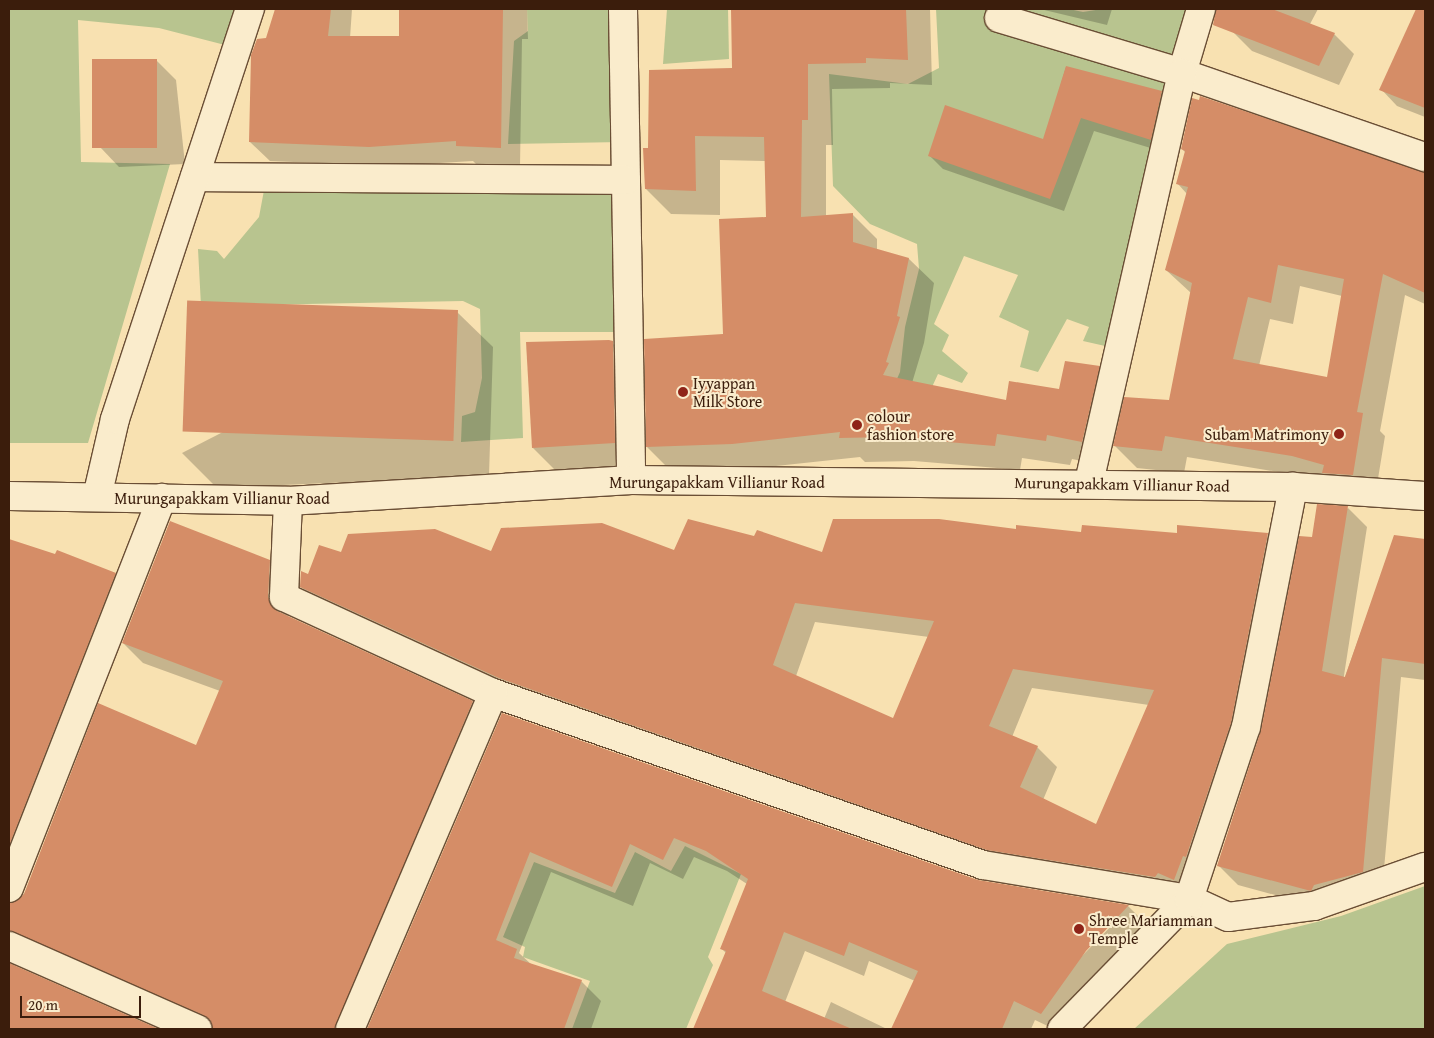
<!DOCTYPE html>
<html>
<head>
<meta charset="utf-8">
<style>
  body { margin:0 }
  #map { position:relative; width:1434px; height:1038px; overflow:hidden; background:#f8e1b1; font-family:"Gentium Book Plus",serif }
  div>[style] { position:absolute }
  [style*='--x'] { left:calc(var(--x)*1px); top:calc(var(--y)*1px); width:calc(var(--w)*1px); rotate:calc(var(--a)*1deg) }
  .green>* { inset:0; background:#b8c48f }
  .shadow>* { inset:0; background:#0003 }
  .building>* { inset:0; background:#d58d67; transform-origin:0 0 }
  .roads { filter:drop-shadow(1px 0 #6a4e35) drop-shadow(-1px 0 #6a4e35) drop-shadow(0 1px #6a4e35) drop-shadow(0 -1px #6a4e35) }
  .minor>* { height:28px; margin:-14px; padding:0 14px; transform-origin:14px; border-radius:14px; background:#faeccc }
  .secondary>* { height:28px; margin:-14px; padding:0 14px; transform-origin:14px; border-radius:14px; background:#faeccc }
  .dots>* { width:14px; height:14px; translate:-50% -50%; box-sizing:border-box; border:2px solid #faeccc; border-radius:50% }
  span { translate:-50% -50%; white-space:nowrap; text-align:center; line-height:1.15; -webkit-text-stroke:4px #faeccc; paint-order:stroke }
  .poi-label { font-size:16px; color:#3b1d0c }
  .left { translate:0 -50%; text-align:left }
  .right { translate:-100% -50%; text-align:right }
  .street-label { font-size:16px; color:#3b1d0c }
  .frame { position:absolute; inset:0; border:10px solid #3b1d0c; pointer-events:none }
  .scale { position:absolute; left:20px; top:996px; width:121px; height:22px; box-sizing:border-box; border:2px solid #3b1d0c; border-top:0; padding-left:6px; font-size:15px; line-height:18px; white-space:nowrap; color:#3b1d0c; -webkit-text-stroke:4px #faeccc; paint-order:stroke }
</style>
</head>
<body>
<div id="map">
  <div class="green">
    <div style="clip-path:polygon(9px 9px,236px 9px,225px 45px,159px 28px,78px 20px,81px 162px,170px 164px,88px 443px,9px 443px)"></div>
    <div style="clip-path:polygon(527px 9px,620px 9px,622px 142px,508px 144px,514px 41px,528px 31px)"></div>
    <div style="clip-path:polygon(667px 9px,728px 9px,729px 59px,663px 64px)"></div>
    <div style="clip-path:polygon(936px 9px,1069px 9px,1083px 12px,1102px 9px,1196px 9px,1114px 348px,1083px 341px,1089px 327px,1067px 319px,1038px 372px,1020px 367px,1029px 331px,999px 317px,1018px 275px,964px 256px,934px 324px,949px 335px,942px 351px,968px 373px,962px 383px,938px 374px,921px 411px,916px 440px,886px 442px,872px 400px,889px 397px,900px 372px,905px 327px,919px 269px,917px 244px,870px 224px,833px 186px,829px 74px,908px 84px,939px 68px)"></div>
    <div style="clip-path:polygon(265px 185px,620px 186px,621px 332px,520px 332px,523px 438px,461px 442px,462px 416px,475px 412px,482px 378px,480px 309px,463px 301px,201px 306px,198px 249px,217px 251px,224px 259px,259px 217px)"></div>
    <div style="clip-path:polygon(685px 846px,741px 874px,708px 957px,713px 965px,686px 1029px,572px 1029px,590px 981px,523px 957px,525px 947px,503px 937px,534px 862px,615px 893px,635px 852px,671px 871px)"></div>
    <div style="clip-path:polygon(1425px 886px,1425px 1029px,1134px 1029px,1227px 944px,1341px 916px)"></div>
  </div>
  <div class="shadow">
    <div style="clip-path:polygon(277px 9px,352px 9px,350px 38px,400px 37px,401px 9px,527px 9px,528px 39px,522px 39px,520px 167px,477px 165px,473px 161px,390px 166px,270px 161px,250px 142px,267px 40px)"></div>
    <div style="clip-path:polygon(732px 9px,930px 9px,932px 85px,890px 83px,890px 88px,832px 89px,833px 145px,826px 145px,826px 217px,853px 215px,877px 239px,877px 250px,909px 259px,934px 283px,924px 343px,912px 383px,1007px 402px,1060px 390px,1099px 367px,1124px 392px,1107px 466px,1072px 459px,1070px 465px,1022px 458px,1020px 470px,914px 461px,865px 462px,860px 457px,758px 468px,672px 472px,647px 447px,724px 335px,768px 218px,766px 161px,720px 160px,720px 215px,671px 214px,646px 189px,649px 149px,734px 69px)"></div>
    <div style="clip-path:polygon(1040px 9px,1112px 9px,1107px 25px)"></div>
    <div style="clip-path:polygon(1224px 9px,1318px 9px,1310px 24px,1334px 34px,1354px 54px,1339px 85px,1252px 51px,1232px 31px,1239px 14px)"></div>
    <div style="clip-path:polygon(1417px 9px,1425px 9px,1425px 117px,1397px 106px,1381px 89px)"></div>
    <div style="clip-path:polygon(156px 60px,176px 80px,185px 164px,119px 167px,100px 147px)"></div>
    <div style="clip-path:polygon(1066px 67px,1161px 92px,1175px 105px,1164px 152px,1094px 131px,1064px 211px,943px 169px,930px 156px,1044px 141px)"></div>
    <div style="clip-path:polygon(evenodd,1182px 149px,1425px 172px,1425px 304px,1405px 295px,1380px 431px,1385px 436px,1375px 497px,1315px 478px,1187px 457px,1184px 473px,1137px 468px,1115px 446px,1171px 401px,1191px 293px,1166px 270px,1187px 194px,1178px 184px,1186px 153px,1182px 149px,1300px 286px,1342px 296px,1328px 379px,1259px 366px,1270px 319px,1293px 324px,1300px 286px)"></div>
    <div style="clip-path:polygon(457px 312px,493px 347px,489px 476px,217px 488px,182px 453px)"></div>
    <div style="clip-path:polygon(612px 343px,641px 371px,643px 471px,561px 476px,533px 448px)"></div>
    <div style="clip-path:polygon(1348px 508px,1367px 527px,1343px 682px,1395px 537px,1425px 540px,1425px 680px,1401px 677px,1382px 892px,1331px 910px,1238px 885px,1218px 865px,1263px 730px,1313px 539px)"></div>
    <div style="clip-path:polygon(evenodd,1017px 531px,1267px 535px,1287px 554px,1193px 899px,1008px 869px,520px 698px,321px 607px,301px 587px,308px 576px,342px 553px,823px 554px,1017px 531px,815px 622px,929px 637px,893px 720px,796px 676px,815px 622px,1017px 531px,1032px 688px,1149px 705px,1097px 826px,1043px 800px,1057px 767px,1037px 747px,1012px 737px,1032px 688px)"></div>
    <div style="clip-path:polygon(9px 540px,115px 574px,135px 594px,14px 902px,197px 747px,220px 691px,143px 663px,123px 643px,269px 561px,290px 581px,288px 617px,472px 702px,492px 722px,361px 1029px,213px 1029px,36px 951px,14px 961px,15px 967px,156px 1029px,9px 1029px)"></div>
    <div style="clip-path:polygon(evenodd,502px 714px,978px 881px,1128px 906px,1148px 926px,1054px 1029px,1035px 1020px,1031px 1029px,892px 1029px,915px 981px,869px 961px,864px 976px,805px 951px,785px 1002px,824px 1019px,831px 1002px,887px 1029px,694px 1029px,726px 953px,721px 948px,747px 884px,727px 871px,694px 857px,683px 879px,650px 863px,633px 906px,551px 872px,519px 953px,532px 965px,581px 981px,601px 1001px,591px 1029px,368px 1029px,502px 714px,1114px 919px,1118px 919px,1082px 956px,1080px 955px,1114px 919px)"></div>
  </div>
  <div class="building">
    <div style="clip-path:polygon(275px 9px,331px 9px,328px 36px,399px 36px,399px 9px,503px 9px,501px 148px,456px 146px,456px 141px,369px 147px,249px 142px,251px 55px,257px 39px,266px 38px)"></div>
    <div style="clip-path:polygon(731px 9px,906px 9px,908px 60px,866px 58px,866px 63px,808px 64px,808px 120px,802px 120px,801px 217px,853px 213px,853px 242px,909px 258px,897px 316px,900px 317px,886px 362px,889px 363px,883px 375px,1006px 400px,1009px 381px,1059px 389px,1065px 361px,1100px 366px,1082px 442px,1047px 435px,1046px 441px,997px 434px,995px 446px,889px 437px,839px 438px,840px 432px,732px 444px,646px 447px,644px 339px,723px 334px,719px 219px,766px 217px,764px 137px,695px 136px,696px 191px,645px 189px,643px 148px,648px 148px,649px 70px,732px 68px)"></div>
    <div style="clip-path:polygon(1216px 9px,1272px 9px,1335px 33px,1319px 66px,1213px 25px)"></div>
    <div style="clip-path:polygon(1416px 9px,1425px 9px,1425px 108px,1379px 90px)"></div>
    <div style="left:92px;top:59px;width:65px;height:89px"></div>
    <div style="clip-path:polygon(1066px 66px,1162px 91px,1151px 140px,1081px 118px,1050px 199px,928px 156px,945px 105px,1043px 139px)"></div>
    <div style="clip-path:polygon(evenodd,1200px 96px,1425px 172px,1425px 293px,1383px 274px,1357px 412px,1363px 413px,1353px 475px,1322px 473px,1324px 465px,1292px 456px,1165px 436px,1162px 451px,1113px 446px,1124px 397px,1169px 400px,1192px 283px,1165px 270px,1188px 187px,1176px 184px,1185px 151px,1181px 149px,1192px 98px,1199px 100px,1200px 96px,1278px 265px,1344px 279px,1327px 377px,1233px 359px,1248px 297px,1271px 303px,1278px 265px)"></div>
    <div style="left:458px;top:310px;width:131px;height:271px;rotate:92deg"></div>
    <div style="clip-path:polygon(609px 340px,613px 341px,615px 443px,532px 448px,526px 342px)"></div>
    <div style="clip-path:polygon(1317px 504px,1348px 506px,1322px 671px,1345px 677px,1394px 535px,1425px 539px,1425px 664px,1382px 658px,1363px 872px,1314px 885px,1311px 891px,1217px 866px,1261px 730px,1299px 536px,1312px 537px)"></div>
    <div style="clip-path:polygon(evenodd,688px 519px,754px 536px,757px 530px,822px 552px,833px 519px,939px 519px,1016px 529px,1016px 525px,1081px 532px,1082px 525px,1177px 533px,1177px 525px,1268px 533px,1231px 723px,1186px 857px,1183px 856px,1174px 880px,1158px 873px,1155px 877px,987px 850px,499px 678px,300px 587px,301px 571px,308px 574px,319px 545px,341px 552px,348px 534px,435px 529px,491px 551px,501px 528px,602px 523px,674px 550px,688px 519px,795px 603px,934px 621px,893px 718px,773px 665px,795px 603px,688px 519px,1013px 669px,1154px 690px,1096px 824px,1020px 787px,1038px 746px,989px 726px,1013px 669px)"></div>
    <div style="clip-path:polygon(170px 521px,270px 560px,268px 597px,277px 611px,473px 701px,335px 1029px,212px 1029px,210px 1020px,203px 1015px,9px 931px,9px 903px,18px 900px,24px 894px,98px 703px,196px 745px,223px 681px,122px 643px)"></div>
    <div style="clip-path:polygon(9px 539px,55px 554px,57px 550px,116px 573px,9px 846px)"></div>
    <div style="clip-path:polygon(502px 713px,978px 880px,1129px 905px,1086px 951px,1041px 1014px,1014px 1001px,1002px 1029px,891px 1029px,918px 971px,849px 942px,844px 956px,784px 932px,762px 991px,852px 1029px,693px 1029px,726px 951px,720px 949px,748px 879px,706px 851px,674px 838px,663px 860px,630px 844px,612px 887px,530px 852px,496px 940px,517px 949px,514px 958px,582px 980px,564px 1029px,367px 1029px)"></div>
    <div style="clip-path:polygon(9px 963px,159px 1029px,9px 1029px)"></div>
  </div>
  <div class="roads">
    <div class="minor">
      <div style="--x:623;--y:9;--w:471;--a:89"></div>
      <div style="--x:1201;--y:9;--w:67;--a:106.5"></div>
      <div style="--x:1182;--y:73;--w:257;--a:19.1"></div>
      <div style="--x:999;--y:18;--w:191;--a:16.7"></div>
      <div style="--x:1182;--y:73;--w:420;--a:102.8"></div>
      <div style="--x:195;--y:177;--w:431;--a:0.4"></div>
      <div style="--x:97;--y:497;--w:80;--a:-77"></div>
      <div style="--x:115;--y:419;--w:432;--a:-71.8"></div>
      <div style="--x:288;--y:501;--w:96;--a:92.4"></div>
      <div style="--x:284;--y:597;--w:230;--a:24.7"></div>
      <div style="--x:493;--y:693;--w:519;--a:19.34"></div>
      <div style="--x:983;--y:865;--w:209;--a:9.4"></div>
      <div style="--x:1189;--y:899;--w:43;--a:24.8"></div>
      <div style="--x:1228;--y:917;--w:87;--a:-7.3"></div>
      <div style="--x:1314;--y:906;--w:118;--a:-19.4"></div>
      <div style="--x:9;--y:888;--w:419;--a:-68.6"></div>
      <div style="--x:9;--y:946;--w:206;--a:23.8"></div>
      <div style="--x:350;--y:1029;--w:365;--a:-66.9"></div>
      <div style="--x:1062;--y:1029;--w:182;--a:-45.7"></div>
      <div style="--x:1189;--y:899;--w:181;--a:-71.7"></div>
      <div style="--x:1246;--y:727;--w:245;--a:-78.9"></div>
    </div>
    <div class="secondary">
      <div style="--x:9;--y:496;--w:279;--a:1"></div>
      <div style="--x:288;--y:501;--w:344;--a:-3.5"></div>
      <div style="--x:631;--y:480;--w:662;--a:0.61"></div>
      <div style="--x:1293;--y:487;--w:132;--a:3.9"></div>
    </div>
  </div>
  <div class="dots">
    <div style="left:683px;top:392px;background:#8f2418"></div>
    <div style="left:857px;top:425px;background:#8f2418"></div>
    <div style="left:1339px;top:434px;background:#8f2418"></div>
    <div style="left:1079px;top:929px;background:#8f2418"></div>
  </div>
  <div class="poi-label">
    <span class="left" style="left:693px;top:392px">Iyyappan<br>Milk Store</span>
    <span class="left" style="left:867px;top:425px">colour<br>fashion store</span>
    <span class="right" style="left:1329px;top:434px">Subam Matrimony</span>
    <span class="left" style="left:1089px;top:929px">Shree Mariamman<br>Temple</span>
  </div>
  <div class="street-label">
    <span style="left:717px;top:482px">Murungapakkam Villianur Road</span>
    <span style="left:1122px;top:484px;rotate:1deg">Murungapakkam Villianur Road</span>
    <span style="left:222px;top:498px">Murungapakkam Villianur Road</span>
  </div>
  <div class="frame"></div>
  <div class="scale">20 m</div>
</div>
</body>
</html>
